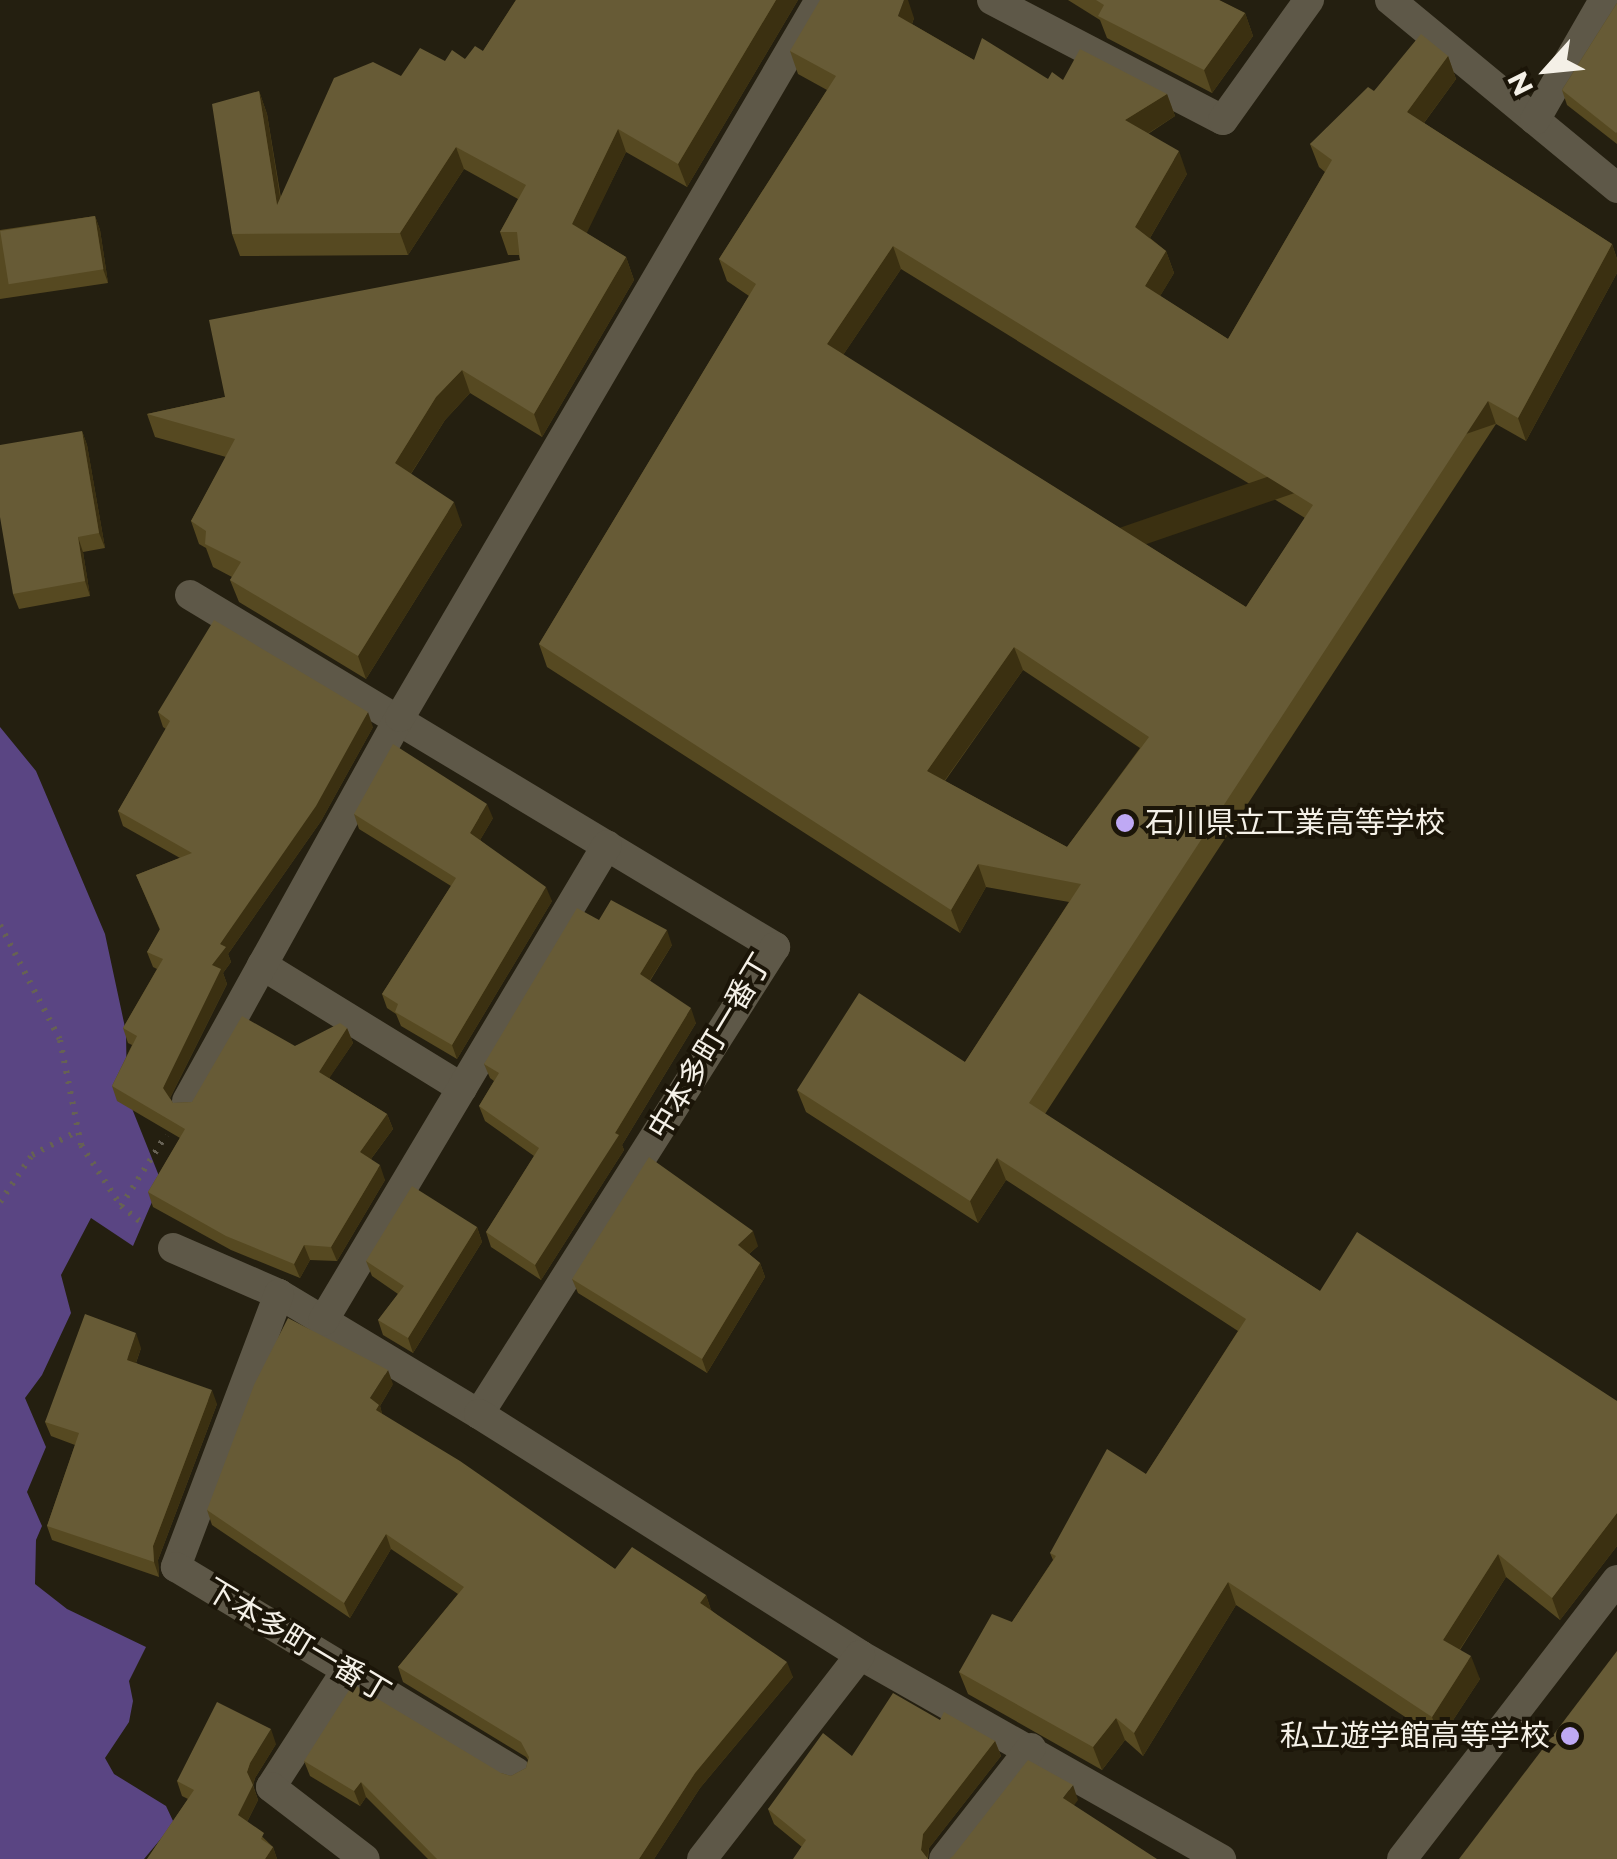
<!DOCTYPE html>
<html>
<head>
<meta charset="utf-8">
<style>
  body { margin:0 }
  #map { position:relative; width:1617px; height:1859px; overflow:hidden; background:#241f10; font-family:Montserrat,"Noto Sans JP",sans-serif }
  div>[style] { position:absolute }
  [style*='--x'] { left:calc(var(--x)*1px); top:calc(var(--y)*1px); width:calc(var(--w)*1px); rotate:calc(var(--a)*1deg) }
  .forest>* { inset:0; background:#5a4583 }
  .path>* { height:6px; margin-top:-3px; transform-origin:0; background:repeating-linear-gradient(90deg,#666154 0 2.5px,transparent 0 10.5px) }
  .minor>* { height:30px; margin:-15px; padding:0 15px; transform-origin:15px; border-radius:15px; background:#5e5848 }
  .wall>* { inset:0; background:#564921 }
  .shaded-wall>* { inset:0; background:#3b3011; transform-origin:0 0 }
  .building>* { inset:0; background:#675b36; transform-origin:0 0 }
  .dots>* { width:28px; height:28px; translate:-50% -50%; box-sizing:border-box; border:5px solid #1b1508; border-radius:50% }
  span { translate:-50% -50%; white-space:nowrap; text-align:center; line-height:1.15; -webkit-text-stroke:8px #1b1508; paint-order:stroke }
  .poi-label { font-size:30px; color:#f4f0e7 }
  .left { translate:0 -50%; text-align:left }
  .right { translate:-100% -50%; text-align:right }
  .street-label { font-size:30px; color:#f4f0e7 }
  .north { position:absolute; left:1497px; top:20px; width:100px; height:100px; -webkit-text-stroke:8px #1b1508; paint-order:stroke; rotate:243deg; font-size:28px; font-weight:700; line-height:40px; text-align:center; color:#f4f0e7 }
  .north::after { content:''; display:block; margin:auto; width:35px; height:45px; background:#f4f0e7; clip-path:polygon(50% 0,100% 100%,50% 72%,0 100%) }
</style>
</head>
<body>
<div id="map">
  <div class="forest">
    <div style="clip-path:polygon(0 727px,36px 771px,105px 934px,126px 1032px,127px 1096px,161px 1181px,133px 1246px,91px 1218px,61px 1275px,71px 1313px,42px 1375px,25px 1398px,46px 1447px,27px 1492px,42px 1526px,36px 1540px,35px 1584px,67px 1609px,146px 1647px,129px 1681px,133px 1701px,129px 1722px,105px 1758px,114px 1774px,166px 1806px,174px 1823px,144px 1859px,0 1859px)"></div>
  </div>
  <div class="path">
    <div style="--x:0;--y:925;--w:130;--a:62.4"></div>
    <div style="--x:60;--y:1040;--w:107;--a:78.7"></div>
    <div style="--x:81;--y:1145;--w:73;--a:56.7"></div>
    <div style="--x:121;--y:1206;--w:28;--a:39"></div>
    <div style="--x:0;--y:1202;--w:57;--a:-55.8"></div>
    <div style="--x:32;--y:1155;--w:52;--a:-27.6"></div>
    <div style="--x:121;--y:1206;--w:84;--a:-57.6"></div>
  </div>
  <div class="minor">
    <div style="--x:992;--y:0;--w:260;--a:27.5"></div>
    <div style="--x:1223;--y:120;--w:148;--a:-54.4"></div>
    <div style="--x:1390;--y:0;--w:295;--a:39.6"></div>
    <div style="--x:1535;--y:120;--w:138;--a:-60.1"></div>
    <div style="--x:190;--y:595;--w:683;--a:31.04"></div>
    <div style="--x:775;--y:947;--w:553;--a:122.37"></div>
    <div style="--x:262;--y:965;--w:235;--a:31.6"></div>
    <div style="--x:187;--y:1101;--w:439;--a:-61"></div>
    <div style="--x:400;--y:717;--w:831;--a:-59.64"></div>
    <div style="--x:173;--y:1248;--w:116;--a:23.5"></div>
    <div style="--x:279;--y:1294;--w:233;--a:31"></div>
    <div style="--x:479;--y:1414;--w:451;--a:32.3"></div>
    <div style="--x:860;--y:1655;--w:415;--a:29.5"></div>
    <div style="--x:279;--y:1294;--w:292;--a:110.7"></div>
    <div style="--x:176;--y:1567;--w:397;--a:31.1"></div>
    <div style="--x:323;--y:1321;--w:554;--a:-59.18"></div>
    <div style="--x:346;--y:1671;--w:138;--a:122.9"></div>
    <div style="--x:271;--y:1787;--w:118;--a:37.5"></div>
    <div style="--x:702;--y:1859;--w:258;--a:-52.2"></div>
    <div style="--x:944;--y:1859;--w:141;--a:-51.9"></div>
    <div style="--x:1402;--y:1859;--w:352;--a:-52.4"></div>
  </div>
  <div class="wall">
    <div style="clip-path:polygon(516px 0,798px 0,687px 187px,626px 152px,586px 233px,626px 257px,634px 280px,542px 437px,470px 393px,445px 420px,411px 474px,462px 525px,366px 679px,239px 602px,230px 580px,232px 577px,213px 567px,206px 548px,199px 544px,191px 521px,226px 457px,155px 437px,147px 414px,225px 397px,520px 260px,519px 255px,508px 255px,500px 232px,518px 199px,464px 169px,408px 255px,240px 256px,232px 234px,259px 91px,267px 114px,281px 198px,401px 76px,445px 61px,465px 59px,483px 51px)"></div>
    <div style="clip-path:polygon(1068px 0,1219px 0,1245px 13px,1253px 36px,1212px 93px,1107px 38px,1100px 20px)"></div>
    <div style="clip-path:polygon(1617px 3px,1617px 144px,1567px 105px,1562px 90px)"></div>
    <div style="clip-path:polygon(evenodd,914px 18px,912px 24px,974px 60px,1048px 79px,1063px 80px,1167px 94px,1175px 116px,1148px 134px,1187px 174px,1150px 238px,1166px 251px,1174px 273px,1160px 296px,1228px 339px,1325px 172px,1319px 167px,1310px 144px,1374px 91px,1448px 56px,1456px 79px,1424px 123px,1612px 244px,1617px 259px,1617px 273px,1526px 441px,1496px 424px,1045px 1114px,1320px 1291px,1617px 1401px,1617px 1546px,1560px 1620px,1506px 1577px,1460px 1650px,1480px 1679px,1440px 1740px,1236px 1605px,1143px 1756px,1125px 1740px,1102px 1770px,968px 1694px,959px 1672px,1012px 1622px,1053px 1560px,1050px 1553px,1146px 1474px,1238px 1331px,1006px 1180px,978px 1223px,806px 1112px,797px 1090px,965px 1062px,1069px 902px,986px 887px,960px 933px,547px 667px,539px 644px,749px 296px,727px 281px,719px 259px,827px 90px,798px 74px,790px 51px,914px 18px,901px 269px,1305px 518px,1246px 607px,843px 355px,901px 269px,914px 18px,1023px 670px,1140px 748px,1067px 847px,945px 781px,1023px 670px)"></div>
    <div style="clip-path:polygon(95px 216px,100px 230px,108px 283px,0 299px,0 230px)"></div>
    <div style="clip-path:polygon(82px 431px,87px 445px,105px 548px,83px 552px,90px 596px,19px 609px,13px 594px)"></div>
    <div style="clip-path:polygon(158px 712px,373px 727px,321px 821px,228px 954px,231px 962px,223px 973px,227px 984px,170px 1098px,173px 1103px,192px 1102px,295px 1046px,347px 1028px,353px 1043px,329px 1078px,387px 1114px,393px 1129px,371px 1159px,385px 1180px,337px 1261px,310px 1260px,300px 1278px,231px 1250px,153px 1207px,148px 1192px,180px 1138px,117px 1101px,112px 1086px,132px 1045px,128px 1043px,123px 1028px,157px 969px,153px 967px,147px 952px,160px 930px,136px 875px,180px 858px,123px 826px,118px 811px,166px 729px,163px 727px)"></div>
    <div style="clip-path:polygon(354px 814px,493px 818px,480px 840px,552px 901px,457px 1059px,401px 1026px,396px 1014px,387px 1008px,382px 994px,451px 886px,359px 829px)"></div>
    <div style="clip-path:polygon(599px 920px,672px 945px,650px 981px,696px 1023px,622px 1145px,624px 1150px,541px 1280px,491px 1247px,486px 1232px,534px 1156px,485px 1121px,479px 1106px,494px 1081px,490px 1078px,484px 1064px)"></div>
    <div style="clip-path:polygon(477px 1227px,482px 1242px,413px 1353px,383px 1335px,378px 1320px,398px 1294px,372px 1276px,366px 1261px)"></div>
    <div style="clip-path:polygon(758px 1246px,749px 1254px,760px 1263px,765px 1277px,707px 1373px,578px 1293px,572px 1279px)"></div>
    <div style="clip-path:polygon(141px 1348px,136px 1363px,217px 1404px,158px 1560px,159px 1577px,52px 1540px,47px 1526px,75px 1445px,51px 1436px,45px 1422px)"></div>
    <div style="clip-path:polygon(393px 1384px,380px 1406px,382px 1414px,615px 1569px,706px 1595px,711px 1610px,793px 1677px,700px 1788px,654px 1859px,428px 1859px,366px 1797px,360px 1806px,310px 1776px,304px 1761px,501px 1773px,511px 1776px,526px 1768px,528px 1760px,526px 1757px,403px 1682px,398px 1667px,458px 1594px,391px 1549px,350px 1618px,212px 1525px,207px 1510px)"></div>
    <div style="clip-path:polygon(940px 1720px,995px 1741px,1001px 1756px,929px 1848px,928px 1859px,802px 1847px,774px 1824px,768px 1809px,852px 1756px)"></div>
    <div style="clip-path:polygon(276px 1744px,255px 1778px,253px 1785px,258px 1800px,247px 1822px,273px 1847px,277px 1859px,147px 1859px,188px 1799px,182px 1796px,177px 1781px)"></div>
  </div>
  <div class="shaded-wall">
    <div style="clip-path:polygon(776px 0,798px 0,687px 187px,678px 164px)"></div>
    <div style="clip-path:polygon(904px 0,908px 0,914px 18px,906px 39px,898px 16px)"></div>
    <div style="clip-path:polygon(1245px 13px,1253px 36px,1212px 93px,1204px 70px)"></div>
    <div style="clip-path:polygon(1448px 56px,1456px 79px,1415px 135px,1407px 112px)"></div>
    <div style="clip-path:polygon(259px 91px,267px 114px,285px 228px,277px 205px)"></div>
    <div style="clip-path:polygon(1167px 94px,1175px 116px,1133px 143px,1125px 120px)"></div>
    <div style="clip-path:polygon(618px 129px,626px 152px,580px 247px,572px 224px)"></div>
    <div style="clip-path:polygon(456px 147px,464px 169px,408px 255px,400px 233px)"></div>
    <div style="clip-path:polygon(1179px 151px,1187px 174px,1143px 250px,1135px 227px)"></div>
    <div style="clip-path:polygon(95px 216px,100px 230px,108px 283px,103px 269px)"></div>
    <div style="clip-path:polygon(1612px 244px,1617px 259px,1617px 273px,1526px 441px,1518px 418px)"></div>
    <div style="clip-path:polygon(893px 246px,901px 269px,835px 367px,827px 344px)"></div>
    <div style="clip-path:polygon(1166px 251px,1174px 273px,1153px 308px,1145px 286px)"></div>
    <div style="clip-path:polygon(626px 257px,634px 280px,542px 437px,534px 414px)"></div>
    <div style="clip-path:polygon(462px 370px,470px 393px,445px 420px,403px 486px,395px 463px,436px 397px)"></div>
    <div style="left:1488px;top:401px;width:24px;height:839px;rotate:71deg"></div>
    <div style="clip-path:polygon(82px 431px,87px 445px,105px 548px,99px 533px)"></div>
    <div style="clip-path:polygon(454px 502px,462px 525px,366px 679px,358px 656px)"></div>
    <div style="clip-path:polygon(78px 537px,83px 552px,90px 596px,85px 581px)"></div>
    <div style="clip-path:polygon(1014px 647px,1023px 670px,935px 794px,927px 771px)"></div>
    <div style="clip-path:polygon(368px 712px,373px 727px,321px 821px,228px 954px,231px 962px,223px 973px,227px 984px,168px 1102px,163px 1088px,220px 944px)"></div>
    <div style="clip-path:polygon(487px 804px,493px 818px,476px 847px,470px 833px)"></div>
    <div style="clip-path:polygon(978px 864px,986px 887px,960px 933px,951px 910px)"></div>
    <div style="clip-path:polygon(546px 887px,552px 901px,457px 1059px,452px 1045px)"></div>
    <div style="clip-path:polygon(667px 930px,672px 945px,645px 988px,640px 974px)"></div>
    <div style="clip-path:polygon(691px 1008px,696px 1023px,622px 1145px,624px 1150px,541px 1280px,535px 1265px)"></div>
    <div style="clip-path:polygon(347px 1028px,353px 1043px,324px 1086px,319px 1072px)"></div>
    <div style="clip-path:polygon(387px 1114px,393px 1129px,365px 1167px,360px 1152px)"></div>
    <div style="clip-path:polygon(997px 1158px,1006px 1180px,978px 1223px,970px 1201px)"></div>
    <div style="clip-path:polygon(380px 1165px,385px 1180px,337px 1261px,331px 1247px)"></div>
    <div style="clip-path:polygon(477px 1227px,482px 1242px,413px 1353px,408px 1338px)"></div>
    <div style="clip-path:polygon(753px 1231px,758px 1246px,743px 1259px,738px 1245px)"></div>
    <div style="clip-path:polygon(304px 1245px,310px 1260px,300px 1278px,294px 1264px)"></div>
    <div style="clip-path:polygon(760px 1263px,765px 1277px,707px 1373px,702px 1359px)"></div>
    <div style="clip-path:polygon(136px 1333px,141px 1348px,132px 1374px,127px 1360px)"></div>
    <div style="clip-path:polygon(388px 1370px,393px 1384px,380px 1406px,384px 1420px,376px 1411px,370px 1398px)"></div>
    <div style="clip-path:polygon(212px 1390px,217px 1404px,158px 1560px,159px 1577px,154px 1562px,153px 1546px)"></div>
    <div style="clip-path:polygon(1617px 1513px,1617px 1546px,1560px 1620px,1552px 1598px)"></div>
    <div style="clip-path:polygon(386px 1534px,391px 1549px,350px 1618px,344px 1603px)"></div>
    <div style="clip-path:polygon(1498px 1554px,1506px 1577px,1451px 1663px,1443px 1640px)"></div>
    <div style="clip-path:polygon(1228px 1582px,1236px 1605px,1143px 1756px,1134px 1733px)"></div>
    <div style="clip-path:polygon(706px 1595px,711px 1610px,700px 1603px)"></div>
    <div style="clip-path:polygon(1471px 1656px,1480px 1679px,1440px 1740px,1432px 1717px)"></div>
    <div style="clip-path:polygon(787px 1662px,793px 1677px,700px 1788px,654px 1859px,639px 1859px,695px 1773px)"></div>
    <div style="clip-path:polygon(1116px 1718px,1125px 1740px,1102px 1770px,1093px 1747px)"></div>
    <div style="clip-path:polygon(271px 1729px,276px 1744px,255px 1778px,253px 1786px,258px 1800px,243px 1830px,238px 1815px,247px 1772px,250px 1763px)"></div>
    <div style="clip-path:polygon(995px 1741px,1001px 1756px,929px 1848px,927px 1859px,921px 1850px,923px 1834px)"></div>
    <div style="clip-path:polygon(361px 1782px,366px 1797px,360px 1806px,354px 1791px)"></div>
    <div style="clip-path:polygon(1073px 1785px,1078px 1800px,1069px 1812px,1063px 1798px)"></div>
    <div style="clip-path:polygon(273px 1847px,277px 1859px,265px 1859px)"></div>
  </div>
  <div class="building">
    <div style="clip-path:polygon(516px 0,776px 0,678px 164px,618px 129px,572px 224px,626px 257px,534px 414px,462px 370px,436px 397px,395px 463px,454px 502px,358px 656px,230px 580px,241px 562px,205px 544px,206px 531px,191px 521px,235px 439px,147px 414px,225px 397px,209px 320px,520px 260px,517px 232px,500px 232px,526px 185px,456px 147px,400px 233px,232px 234px,212px 104px,259px 91px,277px 205px,334px 78px,373px 62px,401px 76px,420px 48px,445px 61px,452px 50px,465px 59px,475px 46px,483px 51px)"></div>
    <div style="clip-path:polygon(evenodd,820px 0,904px 0,898px 16px,974px 60px,982px 38px,1048px 79px,1052px 72px,1063px 80px,1080px 49px,1167px 94px,1125px 120px,1179px 151px,1135px 227px,1166px 251px,1145px 286px,1228px 339px,1332px 160px,1310px 144px,1368px 87px,1374px 91px,1421px 34px,1448px 56px,1407px 112px,1612px 244px,1518px 418px,1488px 401px,1029px 1103px,1320px 1291px,1357px 1232px,1617px 1401px,1617px 1513px,1552px 1598px,1498px 1554px,1443px 1640px,1471px 1656px,1432px 1717px,1228px 1582px,1134px 1733px,1116px 1718px,1093px 1747px,959px 1672px,992px 1614px,1012px 1622px,1056px 1556px,1050px 1553px,1107px 1449px,1146px 1474px,1246px 1319px,997px 1158px,970px 1201px,797px 1090px,859px 993px,965px 1062px,1081px 884px,978px 864px,951px 910px,539px 644px,756px 284px,719px 259px,836px 76px,790px 51px,820px 0,893px 246px,1313px 505px,1246px 607px,827px 344px,893px 246px,820px 0,1014px 647px,1149px 737px,1067px 847px,927px 771px,1014px 647px)"></div>
    <div style="clip-path:polygon(1096px 0,1219px 0,1245px 13px,1204px 70px,1098px 16px,1104px 5px)"></div>
    <div style="clip-path:polygon(1617px 3px,1617px 132px,1616px 133px,1562px 90px)"></div>
    <div style="left:95px;top:216px;width:54px;height:96px;rotate:81deg"></div>
    <div style="clip-path:polygon(82px 431px,99px 533px,78px 537px,85px 581px,13px 594px,0 517px,0 445px)"></div>
    <div style="clip-path:polygon(214px 620px,368px 712px,316px 806px,220px 944px,226px 947px,212px 965px,221px 969px,163px 1088px,173px 1103px,192px 1102px,242px 1016px,295px 1046px,340px 1023px,347px 1028px,319px 1072px,387px 1114px,360px 1152px,380px 1165px,331px 1247px,304px 1245px,294px 1264px,226px 1236px,148px 1192px,185px 1129px,112px 1086px,137px 1036px,123px 1028px,163px 959px,147px 952px,160px 929px,136px 875px,192px 853px,118px 811px,170px 721px,158px 712px)"></div>
    <div style="clip-path:polygon(393px 744px,487px 804px,470px 833px,546px 887px,452px 1045px,395px 1012px,398px 1004px,382px 994px,456px 878px,354px 814px)"></div>
    <div style="clip-path:polygon(611px 900px,667px 930px,640px 974px,691px 1008px,615px 1133px,619px 1135px,535px 1265px,486px 1232px,539px 1148px,479px 1106px,499px 1073px,484px 1064px,577px 908px,599px 920px)"></div>
    <div style="clip-path:polygon(649px 1157px,753px 1231px,738px 1245px,760px 1263px,702px 1359px,572px 1279px)"></div>
    <div style="clip-path:polygon(412px 1186px,477px 1227px,408px 1338px,378px 1320px,404px 1286px,366px 1261px)"></div>
    <div style="clip-path:polygon(85px 1314px,136px 1333px,127px 1360px,212px 1390px,153px 1546px,154px 1562px,47px 1526px,79px 1433px,45px 1422px)"></div>
    <div style="clip-path:polygon(288px 1318px,388px 1370px,370px 1398px,379px 1405px,376px 1410px,460px 1461px,615px 1569px,632px 1547px,706px 1595px,700px 1603px,787px 1662px,695px 1773px,639px 1859px,437px 1859px,361px 1782px,354px 1791px,304px 1761px,353px 1684px,501px 1773px,511px 1776px,526px 1768px,529px 1757px,521px 1742px,398px 1667px,464px 1587px,386px 1534px,344px 1603px,207px 1510px,254px 1385px)"></div>
    <div style="clip-path:polygon(1617px 1651px,1617px 1859px,1459px 1859px)"></div>
    <div style="clip-path:polygon(893px 1693px,940px 1720px,944px 1712px,995px 1741px,923px 1834px,921px 1850px,928px 1859px,793px 1859px,806px 1840px,768px 1809px,823px 1733px,852px 1756px)"></div>
    <div style="clip-path:polygon(217px 1702px,271px 1729px,250px 1763px,247px 1772px,253px 1785px,238px 1815px,264px 1833px,261px 1839px,273px 1847px,265px 1859px,147px 1859px,194px 1790px,177px 1781px)"></div>
    <div style="clip-path:polygon(1028px 1760px,1073px 1785px,1063px 1798px,1157px 1859px,949px 1859px,953px 1856px)"></div>
  </div>
  <div class="dots">
    <div style="left:1125px;top:823px;background:#bfa9f4"></div>
    <div style="left:1570px;top:1736px;background:#bfa9f4"></div>
  </div>
  <div class="poi-label">
    <span class="left" style="left:1145px;top:823px">石川県立工業高等学校</span>
    <span class="right" style="left:1550px;top:1736px">私立遊学館高等学校</span>
  </div>
  <div class="street-label">
    <span style="left:710px;top:1046px;rotate:-59deg">中本多町一番丁</span>
    <span style="left:298px;top:1641px;rotate:31deg">下本多町一番丁</span>
  </div>
  <div class="north">N</div>
</div>
</body>
</html>
